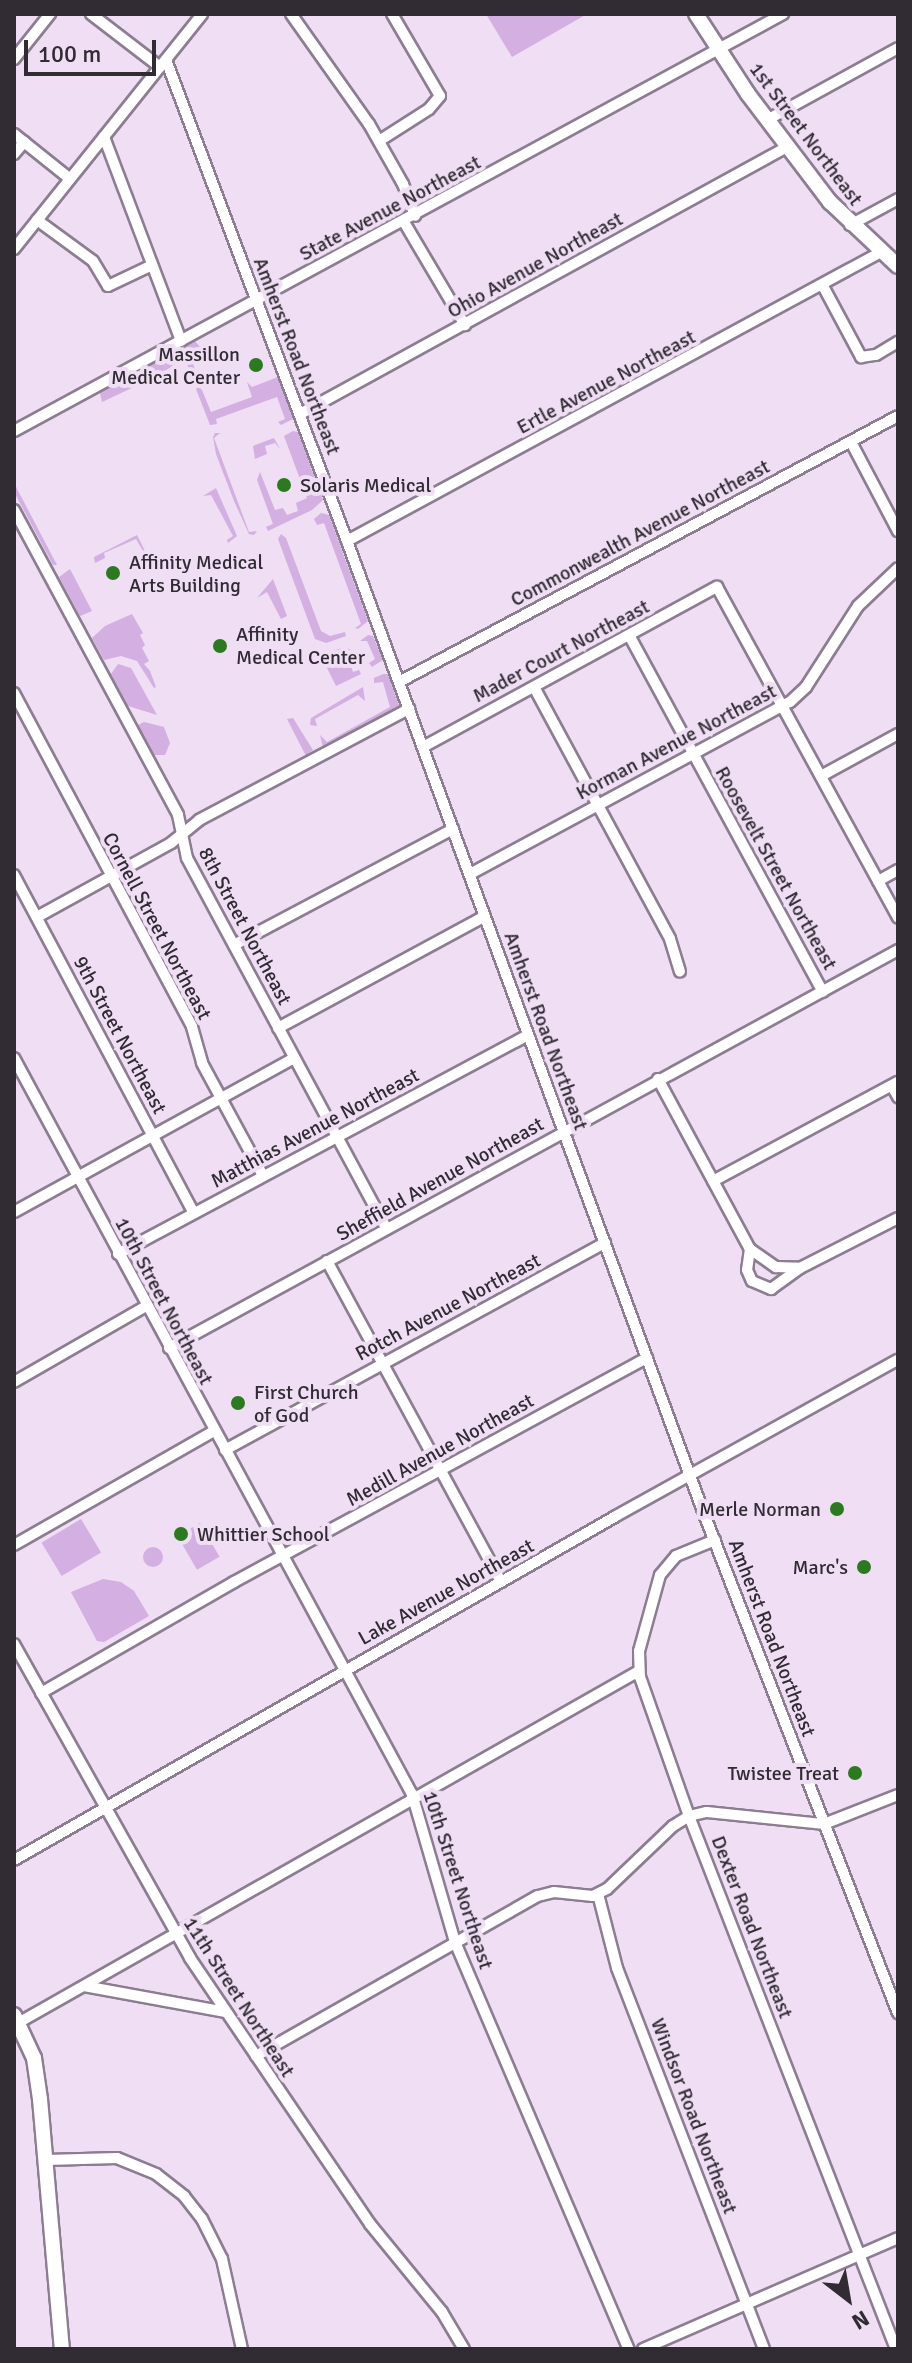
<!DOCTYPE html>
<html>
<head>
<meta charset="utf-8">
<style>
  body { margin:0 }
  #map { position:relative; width:912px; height:2363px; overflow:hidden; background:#efdef4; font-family:Signika,sans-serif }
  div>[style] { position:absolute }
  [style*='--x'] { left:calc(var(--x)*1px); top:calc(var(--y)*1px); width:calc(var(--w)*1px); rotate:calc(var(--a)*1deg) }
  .green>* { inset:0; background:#d4afe1; transform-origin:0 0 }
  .round { border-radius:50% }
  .roads { filter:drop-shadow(2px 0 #8c7d91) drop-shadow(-2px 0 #8c7d91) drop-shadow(0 2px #8c7d91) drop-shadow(0 -2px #8c7d91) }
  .minor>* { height:10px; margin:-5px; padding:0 5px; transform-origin:5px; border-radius:5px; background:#fff }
  .major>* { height:14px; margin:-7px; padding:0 7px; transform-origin:7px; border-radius:7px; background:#fff }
  .dots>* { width:22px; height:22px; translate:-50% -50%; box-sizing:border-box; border:4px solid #efdef4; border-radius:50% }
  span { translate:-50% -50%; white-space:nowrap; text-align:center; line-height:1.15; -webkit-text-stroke:8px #efdef4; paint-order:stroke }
  .street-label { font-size:20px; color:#312b33 }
  .poi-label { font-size:20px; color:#312b33 }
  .right { translate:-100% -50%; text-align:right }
  .left { translate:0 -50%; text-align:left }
  .frame { position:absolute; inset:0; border:16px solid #312b33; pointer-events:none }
  .north { position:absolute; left:808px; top:2259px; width:80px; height:80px; -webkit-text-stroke:6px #efdef4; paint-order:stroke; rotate:149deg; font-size:22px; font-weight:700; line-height:32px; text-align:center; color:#312b33 }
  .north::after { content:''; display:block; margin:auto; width:28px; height:36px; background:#312b33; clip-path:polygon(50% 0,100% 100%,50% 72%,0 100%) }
  .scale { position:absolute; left:24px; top:40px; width:132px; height:36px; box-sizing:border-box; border:4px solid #312b33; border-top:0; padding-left:10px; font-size:24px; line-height:28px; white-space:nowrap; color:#312b33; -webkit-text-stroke:6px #efdef4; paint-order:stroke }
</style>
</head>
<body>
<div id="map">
  <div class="green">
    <div style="clip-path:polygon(486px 14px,587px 14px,512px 57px)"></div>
    <div style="clip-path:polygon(195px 341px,200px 347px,189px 353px,196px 372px,192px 376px,181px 350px)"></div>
    <div style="clip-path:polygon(171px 355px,175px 365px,155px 376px,150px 365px)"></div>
    <div style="clip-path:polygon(129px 377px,134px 387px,102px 402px,100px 393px)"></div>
    <div style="clip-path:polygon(278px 377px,293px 419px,281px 425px,278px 422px,285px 419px,277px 397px,216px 419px,217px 424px,210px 425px,196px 389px,198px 386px,202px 390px,211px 412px,252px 397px,247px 382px,252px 387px)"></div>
    <div style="clip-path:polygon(293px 431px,298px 432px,323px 500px,312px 510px,268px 531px,266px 527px,273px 524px,257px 480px,260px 472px,275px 510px,283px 508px,287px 515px,298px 511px,296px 503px,307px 498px,284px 436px)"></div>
    <div style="clip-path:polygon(215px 433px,220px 433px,214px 438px,249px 532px,257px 531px,254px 535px,249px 534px,234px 501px,216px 454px,213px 437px)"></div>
    <div style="clip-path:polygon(274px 438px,280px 449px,275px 443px,265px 446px,267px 454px,255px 459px,253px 446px)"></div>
    <div style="clip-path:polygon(14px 483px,57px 565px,53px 565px,14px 492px)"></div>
    <div style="clip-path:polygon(216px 488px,237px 536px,228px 543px,227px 540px,233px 536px,211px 495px,203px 496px)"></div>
    <div style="clip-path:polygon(321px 513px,329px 515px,368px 621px,358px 629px,355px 628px,361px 624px,324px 523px,317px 525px,314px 519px)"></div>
    <div style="clip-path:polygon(281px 534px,286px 538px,321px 631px,330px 636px,345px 632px,346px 636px,326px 643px,315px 639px,278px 539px)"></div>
    <div style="clip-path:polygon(137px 535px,156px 573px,136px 539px,104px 553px,105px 558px,95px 563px,94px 557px)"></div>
    <div style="clip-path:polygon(70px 569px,92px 611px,85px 614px,80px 616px,59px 577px)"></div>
    <div style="clip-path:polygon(273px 579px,287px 616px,281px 619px,267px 592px,257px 598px)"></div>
    <div style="clip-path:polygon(132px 614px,143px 633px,140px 635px,145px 645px,142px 648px,149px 661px,144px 664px,150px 671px,156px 687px,154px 688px,137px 661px,121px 656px,104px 660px,92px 638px,105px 626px)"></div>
    <div style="clip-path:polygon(368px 635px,373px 636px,383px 660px,372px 667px,369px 663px,375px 659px,367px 641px,360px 641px)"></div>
    <div style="clip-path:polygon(345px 647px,353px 651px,347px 655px,353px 672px,359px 670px,361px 674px,336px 686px,323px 660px,327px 653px)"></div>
    <div style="clip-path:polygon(118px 664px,131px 668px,157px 715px,128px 706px,111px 674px)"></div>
    <div style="clip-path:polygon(383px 674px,388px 674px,399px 706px,323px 747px,320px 735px,327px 742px,390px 707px,383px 682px,374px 683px,374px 678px)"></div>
    <div style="clip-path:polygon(363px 687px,365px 701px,358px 695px,315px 719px,317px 726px,310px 725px,311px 718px)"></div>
    <div style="clip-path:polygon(293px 718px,313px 750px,306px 756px,287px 719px)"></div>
    <div style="clip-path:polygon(144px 722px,164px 727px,170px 743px,165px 755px,154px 755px,138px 725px)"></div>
    <div style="left:81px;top:1519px;width:39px;height:46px;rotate:59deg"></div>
    <div style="left:200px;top:1523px;width:39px;height:26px;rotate:60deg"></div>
    <div class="round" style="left:143px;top:1547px;width:20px;height:20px"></div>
    <div style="clip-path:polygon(103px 1579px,121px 1582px,134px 1591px,149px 1616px,104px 1642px,97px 1641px,71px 1592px)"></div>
  </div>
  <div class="roads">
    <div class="minor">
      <div style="--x:91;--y:14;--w:87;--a:37.5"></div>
      <div style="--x:291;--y:14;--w:135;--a:54.7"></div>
      <div style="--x:369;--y:124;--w:69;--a:60.5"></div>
      <div style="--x:403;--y:184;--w:34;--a:69"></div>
      <div style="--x:14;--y:59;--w:58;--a:-51.3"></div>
      <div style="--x:166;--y:60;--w:514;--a:69.38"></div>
      <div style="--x:347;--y:541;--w:1028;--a:69.85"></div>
      <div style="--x:701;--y:1506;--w:544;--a:68.77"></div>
      <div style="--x:767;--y:120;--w:149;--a:-28.8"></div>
      <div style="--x:14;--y:134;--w:70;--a:38.7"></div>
      <div style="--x:104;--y:137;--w:218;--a:69.3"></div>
      <div style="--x:379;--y:141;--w:59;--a:-32.6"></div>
      <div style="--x:429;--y:109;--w:17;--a:-50"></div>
      <div style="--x:440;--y:96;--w:95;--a:-120.3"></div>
      <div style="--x:14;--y:154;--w:16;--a:-50"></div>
      <div style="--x:37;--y:220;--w:69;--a:36.2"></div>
      <div style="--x:93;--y:261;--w:29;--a:59"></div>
      <div style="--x:108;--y:286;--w:49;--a:-25.5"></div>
      <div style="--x:404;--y:222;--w:120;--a:59.4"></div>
      <div style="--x:850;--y:225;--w:55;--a:-28.4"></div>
      <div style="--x:14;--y:249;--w:301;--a:-51.3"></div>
      <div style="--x:823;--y:286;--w:81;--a:61.8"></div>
      <div style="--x:861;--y:357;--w:15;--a:-8"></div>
      <div style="--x:876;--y:355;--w:26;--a:-31"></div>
      <div style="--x:300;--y:414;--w:555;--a:-28.73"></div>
      <div style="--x:14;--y:431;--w:875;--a:-28.47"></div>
      <div style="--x:851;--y:442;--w:101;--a:62.2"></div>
      <div style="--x:14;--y:510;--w:346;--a:61.7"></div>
      <div style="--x:178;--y:815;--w:44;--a:78.2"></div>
      <div style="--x:187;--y:858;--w:421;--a:61.7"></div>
      <div style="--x:347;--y:541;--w:607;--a:-28.42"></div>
      <div style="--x:629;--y:635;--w:406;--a:61.5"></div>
      <div style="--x:399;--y:682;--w:565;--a:-28.06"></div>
      <div style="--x:534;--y:687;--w:286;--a:61.6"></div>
      <div style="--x:670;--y:939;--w:34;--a:73"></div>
      <div style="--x:14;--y:693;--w:378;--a:61.9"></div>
      <div style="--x:192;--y:1027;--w:37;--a:74"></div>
      <div style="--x:202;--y:1063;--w:128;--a:61.6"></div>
      <div style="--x:423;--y:747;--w:335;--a:-28.6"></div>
      <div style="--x:717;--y:587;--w:377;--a:61.3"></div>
      <div style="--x:821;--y:776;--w:88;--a:-28.6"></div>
      <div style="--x:470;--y:874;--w:363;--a:-28.3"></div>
      <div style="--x:790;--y:702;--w:22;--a:-43"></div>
      <div style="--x:806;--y:687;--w:96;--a:-57.3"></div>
      <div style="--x:858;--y:606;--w:55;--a:-43.5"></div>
      <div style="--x:14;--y:875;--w:383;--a:62"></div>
      <div style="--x:878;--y:881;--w:23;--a:-29"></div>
      <div style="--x:37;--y:917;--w:153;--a:-28.9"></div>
      <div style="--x:171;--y:843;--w:36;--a:-39"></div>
      <div style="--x:199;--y:820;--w:238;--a:-27.9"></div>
      <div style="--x:234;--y:945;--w:248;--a:-27.9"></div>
      <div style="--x:278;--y:1028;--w:235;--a:-28.4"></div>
      <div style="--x:14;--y:1058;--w:837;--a:61.6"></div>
      <div style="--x:412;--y:1794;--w:154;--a:73.8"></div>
      <div style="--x:455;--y:1942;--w:443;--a:66.9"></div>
      <div style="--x:658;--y:1079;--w:193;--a:61.6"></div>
      <div style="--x:750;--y:1249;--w:21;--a:98"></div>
      <div style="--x:747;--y:1270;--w:12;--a:66"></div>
      <div style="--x:752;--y:1281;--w:21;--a:23"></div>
      <div style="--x:771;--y:1289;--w:36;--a:-36"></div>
      <div style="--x:892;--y:1086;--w:13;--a:61"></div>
      <div style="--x:713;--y:1181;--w:210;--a:-28.2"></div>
      <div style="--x:14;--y:1212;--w:320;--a:-28.8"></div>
      <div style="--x:750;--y:1249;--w:32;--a:35"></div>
      <div style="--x:776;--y:1267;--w:24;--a:2"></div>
      <div style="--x:800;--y:1268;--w:110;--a:-27"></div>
      <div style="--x:118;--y:1254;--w:465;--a:-28.1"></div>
      <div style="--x:327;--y:1261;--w:365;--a:61.5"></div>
      <div style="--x:169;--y:1348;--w:831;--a:-28.63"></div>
      <div style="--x:14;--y:1382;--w:152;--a:-29.9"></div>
      <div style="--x:225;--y:1450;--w:433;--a:-28.6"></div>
      <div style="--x:715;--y:1540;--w:42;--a:157.7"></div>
      <div style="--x:676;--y:1556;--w:25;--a:130"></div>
      <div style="--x:660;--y:1575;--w:79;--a:105.4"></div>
      <div style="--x:639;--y:1651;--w:26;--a:88"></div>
      <div style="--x:640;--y:1677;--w:147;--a:70.6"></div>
      <div style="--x:689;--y:1816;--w:572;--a:68.78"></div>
      <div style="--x:14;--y:1545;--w:230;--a:-29.7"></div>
      <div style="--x:14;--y:1644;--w:360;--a:60.7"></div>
      <div style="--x:190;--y:1958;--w:321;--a:55.9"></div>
      <div style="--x:370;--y:2224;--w:114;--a:50.7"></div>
      <div style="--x:442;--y:2312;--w:43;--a:59.3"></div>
      <div style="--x:41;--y:1693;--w:223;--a:-29.9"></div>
      <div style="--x:234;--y:1582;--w:470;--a:-28.5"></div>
      <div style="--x:14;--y:1860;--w:693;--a:-29.74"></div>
      <div style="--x:616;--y:1516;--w:322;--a:-29"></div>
      <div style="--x:598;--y:1894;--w:76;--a:75.6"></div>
      <div style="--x:617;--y:1968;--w:408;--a:68.9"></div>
      <div style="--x:84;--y:1986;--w:144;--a:10.4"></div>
      <div style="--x:18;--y:2023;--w:714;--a:-29.55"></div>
      <div style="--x:256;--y:2056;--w:324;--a:-29.6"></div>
      <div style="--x:538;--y:1896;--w:16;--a:-14"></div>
      <div style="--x:554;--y:1892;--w:39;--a:6"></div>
      <div style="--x:593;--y:1896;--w:16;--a:-27"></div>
      <div style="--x:607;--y:1889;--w:91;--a:-43.7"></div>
      <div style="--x:673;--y:1826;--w:19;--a:-32"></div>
      <div style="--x:689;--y:1816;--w:18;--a:-13"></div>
      <div style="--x:707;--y:1812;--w:118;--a:5.9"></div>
      <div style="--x:824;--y:1824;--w:79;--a:-21.4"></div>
      <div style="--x:46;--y:2160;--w:71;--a:-1.6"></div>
      <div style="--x:117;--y:2158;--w:42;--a:22.3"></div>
      <div style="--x:156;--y:2174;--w:36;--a:38"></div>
      <div style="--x:184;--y:2196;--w:29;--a:52"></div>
      <div style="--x:202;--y:2219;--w:45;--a:63.4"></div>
      <div style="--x:222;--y:2259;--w:92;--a:77.5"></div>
      <div style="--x:643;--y:2349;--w:278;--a:-23.5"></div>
    </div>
    <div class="major">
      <div style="--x:696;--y:14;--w:95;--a:57"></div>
      <div style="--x:748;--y:94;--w:136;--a:52.8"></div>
      <div style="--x:830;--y:202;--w:93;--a:43.3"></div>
      <div style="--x:14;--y:2015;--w:47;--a:65.1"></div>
      <div style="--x:34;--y:2058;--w:41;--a:81.7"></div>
      <div style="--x:40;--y:2099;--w:251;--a:85"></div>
    </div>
  </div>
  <div class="dots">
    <div style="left:256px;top:365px;background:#2d7921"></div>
    <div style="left:284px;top:485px;background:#2d7921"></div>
    <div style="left:113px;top:573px;background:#2d7921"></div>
    <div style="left:220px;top:646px;background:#2d7921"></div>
    <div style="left:238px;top:1403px;background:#2d7921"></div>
    <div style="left:837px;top:1509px;background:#2d7921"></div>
    <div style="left:181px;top:1534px;background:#2d7921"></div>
    <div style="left:864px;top:1567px;background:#2d7921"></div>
    <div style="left:855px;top:1773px;background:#2d7921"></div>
  </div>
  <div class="street-label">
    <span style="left:806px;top:134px;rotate:53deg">1st Street Northeast</span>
    <span style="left:390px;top:208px;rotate:-28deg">State Avenue Northeast</span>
    <span style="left:535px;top:265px;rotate:-29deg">Ohio Avenue Northeast</span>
    <span style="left:297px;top:356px;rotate:69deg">Amherst Road Northeast</span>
    <span style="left:606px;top:382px;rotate:-28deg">Ertle Avenue Northeast</span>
    <span style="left:640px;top:533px;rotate:-28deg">Commonwealth Avenue Northeast</span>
    <span style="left:561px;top:651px;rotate:-28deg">Mader Court Northeast</span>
    <span style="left:676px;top:742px;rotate:-28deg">Korman Avenue Northeast</span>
    <span style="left:776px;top:868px;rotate:61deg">Roosevelt Street Northeast</span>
    <span style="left:157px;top:926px;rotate:62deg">Cornell Street Northeast</span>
    <span style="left:245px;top:926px;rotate:62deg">8th Street Northeast</span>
    <span style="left:546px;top:1031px;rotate:70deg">Amherst Road Northeast</span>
    <span style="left:120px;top:1035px;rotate:62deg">9th Street Northeast</span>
    <span style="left:315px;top:1128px;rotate:-28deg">Matthias Avenue Northeast</span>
    <span style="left:440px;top:1179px;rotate:-29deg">Sheffield Avenue Northeast</span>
    <span style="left:164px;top:1301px;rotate:62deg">10th Street Northeast</span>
    <span style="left:448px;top:1307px;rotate:-28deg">Rotch Avenue Northeast</span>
    <span style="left:440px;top:1450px;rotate:-29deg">Medill Avenue Northeast</span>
    <span style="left:446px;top:1592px;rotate:-29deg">Lake Avenue Northeast</span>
    <span style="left:772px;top:1638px;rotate:69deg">Amherst Road Northeast</span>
    <span style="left:458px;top:1880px;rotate:72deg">10th Street Northeast</span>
    <span style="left:752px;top:1927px;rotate:69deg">Dexter Road Northeast</span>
    <span style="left:239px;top:1997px;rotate:57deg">11th Street Northeast</span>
    <span style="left:694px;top:2116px;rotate:69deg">Windsor Road Northeast</span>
  </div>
  <div class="poi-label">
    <span class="right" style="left:240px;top:366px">Massillon<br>Medical Center</span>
    <span class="left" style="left:300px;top:485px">Solaris Medical</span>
    <span class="left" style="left:129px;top:574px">Affinity Medical<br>Arts Building</span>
    <span class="left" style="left:236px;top:646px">Affinity<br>Medical Center</span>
    <span class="left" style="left:254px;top:1404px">First Church<br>of God</span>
    <span class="right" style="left:821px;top:1509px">Merle Norman</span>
    <span class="left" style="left:197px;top:1534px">Whittier School</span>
    <span class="right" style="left:848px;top:1567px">Marc's</span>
    <span class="right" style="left:839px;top:1773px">Twistee Treat</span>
  </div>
  <div class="frame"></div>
  <div class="north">N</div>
  <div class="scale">100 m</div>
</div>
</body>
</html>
